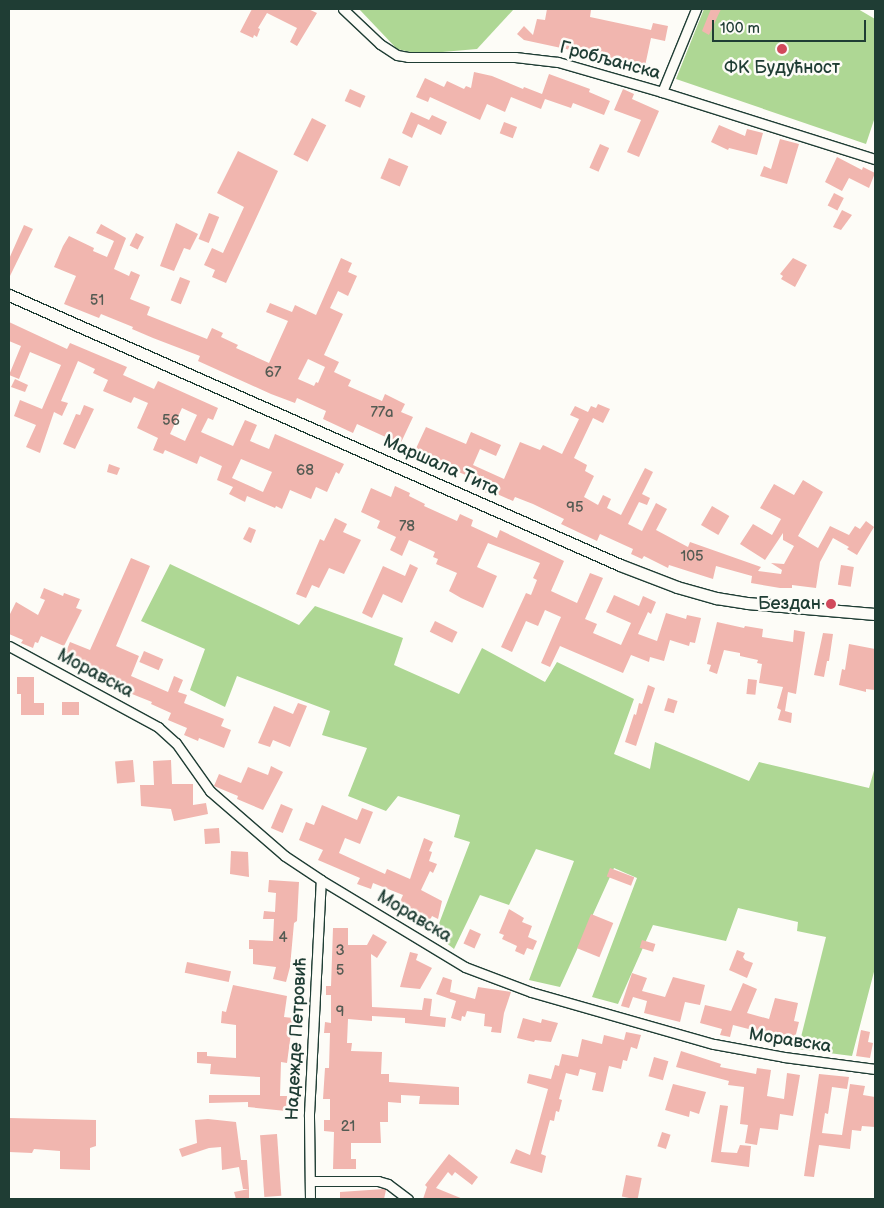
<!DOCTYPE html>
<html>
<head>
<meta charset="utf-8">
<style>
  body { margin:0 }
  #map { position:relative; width:884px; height:1208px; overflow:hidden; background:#fdfcf7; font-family:"Balsamiq Sans",sans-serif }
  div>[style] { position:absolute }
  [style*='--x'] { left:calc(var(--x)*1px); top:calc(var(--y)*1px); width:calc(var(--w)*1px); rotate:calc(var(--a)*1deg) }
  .green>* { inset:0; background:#aed794 }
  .building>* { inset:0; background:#f1b6af; transform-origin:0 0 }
  .roads { filter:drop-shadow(1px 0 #1f3d34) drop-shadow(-1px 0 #1f3d34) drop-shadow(0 1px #1f3d34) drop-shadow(0 -1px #1f3d34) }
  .minor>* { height:9px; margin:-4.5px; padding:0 4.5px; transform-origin:4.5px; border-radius:4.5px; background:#fdfcf7 }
  .secondary>* { height:11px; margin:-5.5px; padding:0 5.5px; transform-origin:5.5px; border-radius:5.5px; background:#fdfcf7 }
  .dots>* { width:14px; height:14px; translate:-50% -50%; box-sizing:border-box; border:2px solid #fdfcf7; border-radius:50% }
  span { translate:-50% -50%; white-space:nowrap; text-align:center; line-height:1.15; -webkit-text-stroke:5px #fdfcf7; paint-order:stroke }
  .number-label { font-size:15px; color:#545b53 }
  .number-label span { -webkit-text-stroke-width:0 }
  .street-label { font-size:18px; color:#1f3d34 }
  .poi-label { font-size:18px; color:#1f3d34 }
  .right { translate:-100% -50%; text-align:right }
  .frame { position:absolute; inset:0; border:10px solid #1f3d34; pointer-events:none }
  .scale { position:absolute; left:712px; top:20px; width:154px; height:22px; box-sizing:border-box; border:2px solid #1f3d34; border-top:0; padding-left:6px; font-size:15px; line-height:18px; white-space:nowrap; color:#1f3d34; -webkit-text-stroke:4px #fdfcf7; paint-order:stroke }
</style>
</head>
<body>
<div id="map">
  <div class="green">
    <div style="clip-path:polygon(359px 9px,514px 9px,477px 49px,419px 54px,397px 49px)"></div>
    <div style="clip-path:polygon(704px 9px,858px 9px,875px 19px,875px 117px,866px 144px,676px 79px)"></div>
    <div style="clip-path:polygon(170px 564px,299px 625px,315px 606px,403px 638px,394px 665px,459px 694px,482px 648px,545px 682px,557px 662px,634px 699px,614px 754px,650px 769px,655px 742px,749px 781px,759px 762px,869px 788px,875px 767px,875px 968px,852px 1056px,798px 1049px,826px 937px,797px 931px,798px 922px,738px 908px,726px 941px,653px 925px,618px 1004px,592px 997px,637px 878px,614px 868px,560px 987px,529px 980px,574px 861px,536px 849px,509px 905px,480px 895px,454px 949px,435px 934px,470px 842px,454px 837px,460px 815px,398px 796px,386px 811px,348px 796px,367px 748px,322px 735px,330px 711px,237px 676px,225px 707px,190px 690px,205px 649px,141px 621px)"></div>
  </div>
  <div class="building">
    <div style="clip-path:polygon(252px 9px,308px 9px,317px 13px,297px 46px,290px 42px,297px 28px,267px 13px,258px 28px,260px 29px,257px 37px,254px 35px,253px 38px,240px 32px)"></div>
    <div style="clip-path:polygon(547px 9px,584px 9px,591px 10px,590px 17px,651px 30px,653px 23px,668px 26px,665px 41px,651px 38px,645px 66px,524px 40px,517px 34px,524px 26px,533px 35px,537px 19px,545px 20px)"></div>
    <div style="clip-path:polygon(711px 9px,721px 9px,709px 35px,702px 31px)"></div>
    <div style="clip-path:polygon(474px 72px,492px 76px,523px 89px,524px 87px,542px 94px,549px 74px,590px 89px,589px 92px,610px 101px,604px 115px,573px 103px,571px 108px,545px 99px,541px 109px,511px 97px,505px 112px,487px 104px,480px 120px,430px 97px,428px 102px,416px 97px,425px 78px,444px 87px,447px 81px,464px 89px,466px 86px,471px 88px)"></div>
    <div style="left:350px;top:89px;width:17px;height:13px;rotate:24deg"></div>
    <div style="clip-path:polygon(623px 89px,634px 94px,632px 99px,659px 111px,639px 157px,627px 152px,641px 120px,614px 110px)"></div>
    <div style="clip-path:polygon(411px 112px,429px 120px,432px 115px,447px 122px,441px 135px,418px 124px,412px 138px,402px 133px)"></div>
    <div style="left:312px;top:118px;width:16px;height:41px;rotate:27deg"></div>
    <div style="left:504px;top:122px;width:14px;height:12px;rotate:21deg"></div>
    <div style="clip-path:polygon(719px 125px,745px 136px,747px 129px,763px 133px,757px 155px,729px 148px,728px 150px,711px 142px)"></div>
    <div style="clip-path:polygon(780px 139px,799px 144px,787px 184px,760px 176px,764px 166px,771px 169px)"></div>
    <div style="left:600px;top:144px;width:10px;height:26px;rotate:24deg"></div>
    <div style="clip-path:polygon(238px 151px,278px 171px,226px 283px,212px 277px,215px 270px,204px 265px,212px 248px,223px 253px,244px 207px,217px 193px)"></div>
    <div style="clip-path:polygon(837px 157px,862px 170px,863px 167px,875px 173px,869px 188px,849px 178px,842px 191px,825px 182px)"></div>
    <div style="left:389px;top:158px;width:21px;height:22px;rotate:23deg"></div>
    <div style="left:834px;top:193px;width:11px;height:14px;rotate:27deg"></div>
    <div style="clip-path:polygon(842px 210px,852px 215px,841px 230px,833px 227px)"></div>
    <div style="left:209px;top:213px;width:11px;height:28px;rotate:22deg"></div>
    <div style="clip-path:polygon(176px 223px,198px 234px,190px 250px,184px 248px,174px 271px,160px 266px)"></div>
    <div style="clip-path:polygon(evenodd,101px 224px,126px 238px,114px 269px,129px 276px,131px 271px,140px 275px,130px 299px,150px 307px,147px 315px,207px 339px,212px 328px,223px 333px,221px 337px,238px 345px,236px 348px,269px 363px,288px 321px,266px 312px,270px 303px,292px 312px,295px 305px,316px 315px,341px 258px,352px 263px,348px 272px,357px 276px,348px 296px,338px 291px,330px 308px,343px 314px,324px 355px,339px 362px,334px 372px,351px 380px,348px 386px,382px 401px,385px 394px,405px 404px,401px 412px,413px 417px,397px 451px,386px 446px,390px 439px,357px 424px,353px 433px,323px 419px,326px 411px,297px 398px,295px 403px,271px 394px,198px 361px,200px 356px,153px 338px,132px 329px,133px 327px,101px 314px,99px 318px,64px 304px,76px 276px,54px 267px,63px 246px,69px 236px,94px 248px,93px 251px,107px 257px,114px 241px,96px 233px,101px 224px,308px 359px,325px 367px,318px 383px,316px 382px,314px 386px,298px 379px,308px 359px)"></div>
    <div style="clip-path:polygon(24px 225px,33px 229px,9px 278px,9px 259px)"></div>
    <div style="left:136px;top:233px;width:9px;height:14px;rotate:27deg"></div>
    <div style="clip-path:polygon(793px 258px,807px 265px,795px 287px,781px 279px,783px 276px,780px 274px)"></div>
    <div style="left:180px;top:277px;width:11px;height:25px;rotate:22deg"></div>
    <div style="clip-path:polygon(evenodd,9px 322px,67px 349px,70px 343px,127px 367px,123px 375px,154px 389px,158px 381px,218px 408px,213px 420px,208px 418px,201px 432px,233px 446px,245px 420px,257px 425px,250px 441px,269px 449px,275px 434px,344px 464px,339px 474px,336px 472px,327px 492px,316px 487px,311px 499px,290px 490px,282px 509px,276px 506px,275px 508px,247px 496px,245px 502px,229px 494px,233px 487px,217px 480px,222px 466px,200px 456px,197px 464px,165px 450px,163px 454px,153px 450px,158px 438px,137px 428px,148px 403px,134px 397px,131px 403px,103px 391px,108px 380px,93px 373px,95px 369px,78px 361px,61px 401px,68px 403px,62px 416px,54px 412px,40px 453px,26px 447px,36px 425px,14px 416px,20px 400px,42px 409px,61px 365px,30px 352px,19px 379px,9px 375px,21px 346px,9px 341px,9px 322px,182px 408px,197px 415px,185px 441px,170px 434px,182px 408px,9px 322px,241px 459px,272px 472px,263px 492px,232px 478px,241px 459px)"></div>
    <div style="clip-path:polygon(15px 379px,28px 385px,25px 392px,11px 387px)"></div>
    <div style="clip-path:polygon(598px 404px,610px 409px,603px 423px,593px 418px,574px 458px,587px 465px,585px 471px,594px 476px,584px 497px,598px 505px,603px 495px,611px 499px,607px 508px,621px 515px,645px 468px,653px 472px,642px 494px,650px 498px,647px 505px,639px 502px,628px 524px,642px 531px,656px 503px,667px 509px,656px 530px,688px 547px,690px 542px,761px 567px,758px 571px,781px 574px,782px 570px,771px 563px,784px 564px,794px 546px,783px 540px,783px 533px,765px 560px,740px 544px,753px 524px,772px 535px,781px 519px,760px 508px,774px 484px,794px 495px,803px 480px,823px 492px,798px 536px,818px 548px,830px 526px,849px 535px,855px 526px,860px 529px,866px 521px,874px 527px,857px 555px,847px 549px,849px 547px,833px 538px,820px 562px,816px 588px,792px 585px,792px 588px,780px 588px,751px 583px,752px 576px,716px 566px,713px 579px,669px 565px,668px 568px,644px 556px,642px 559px,631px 554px,633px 549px,600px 534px,597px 541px,561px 524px,564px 519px,533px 504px,515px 497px,513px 501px,488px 490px,487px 493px,474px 487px,477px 480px,445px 466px,443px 472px,412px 457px,426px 427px,466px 444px,471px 432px,501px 445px,496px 456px,480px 449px,473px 465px,504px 479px,520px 442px,540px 450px,543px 445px,562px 454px,579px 419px,570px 415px,575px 406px,588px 412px,591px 406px,596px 408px)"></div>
    <div style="clip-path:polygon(84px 405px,94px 409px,75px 449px,63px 444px,76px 414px,80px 415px)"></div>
    <div style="clip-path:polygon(109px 464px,120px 468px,117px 475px,107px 472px)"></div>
    <div style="clip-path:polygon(395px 486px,410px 493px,409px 496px,425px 504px,424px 506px,457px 521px,460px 514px,473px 520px,471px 526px,497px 538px,500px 530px,564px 561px,551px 591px,577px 603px,590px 573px,603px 578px,585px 619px,597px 624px,593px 633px,621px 645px,631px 623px,606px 612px,614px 595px,639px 606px,643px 596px,656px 602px,651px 614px,648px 612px,638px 634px,657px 641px,666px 613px,686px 619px,687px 615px,701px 618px,695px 643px,690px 642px,689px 646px,670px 640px,664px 661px,650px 657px,649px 662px,631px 655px,623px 673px,560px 646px,550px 667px,541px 663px,561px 617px,545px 610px,538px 626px,526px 621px,512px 652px,501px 647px,526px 593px,531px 595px,537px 580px,533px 578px,540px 563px,488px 543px,477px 567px,497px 576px,483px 608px,461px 598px,449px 591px,457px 573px,436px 564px,438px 559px,433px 557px,435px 552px,409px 540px,402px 556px,390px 550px,396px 537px,377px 528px,380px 521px,361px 512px,371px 488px,391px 497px)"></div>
    <div style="left:712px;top:506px;width:20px;height:22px;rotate:30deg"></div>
    <div style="clip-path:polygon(335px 518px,347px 524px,343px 532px,361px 540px,344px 574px,329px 568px,319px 588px,312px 585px,306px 598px,296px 594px,320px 539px,324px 541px)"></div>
    <div style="clip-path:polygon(249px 527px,256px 530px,251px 543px,243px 539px)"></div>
    <div style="clip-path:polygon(131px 558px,150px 566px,116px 646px,139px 656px,131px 676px,168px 692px,174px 676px,183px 680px,178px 692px,187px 695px,184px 703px,224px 719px,221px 726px,231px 730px,224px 748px,199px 738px,198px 741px,184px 735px,187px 728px,168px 720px,171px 713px,151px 704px,152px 702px,102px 682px,103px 679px,84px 671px,85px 667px,63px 659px,70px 642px,90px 650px)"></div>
    <div style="clip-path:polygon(410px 564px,418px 568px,402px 603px,383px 594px,372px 618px,362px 613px,383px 566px,405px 576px)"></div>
    <div style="left:841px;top:565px;width:13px;height:20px;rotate:9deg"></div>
    <div style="clip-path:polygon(44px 588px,63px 596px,64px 593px,80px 599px,76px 608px,82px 610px,64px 646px,41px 636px,38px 643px,35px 642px,33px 648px,21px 643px,23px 640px,9px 634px,9px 616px,16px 602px,38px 615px,45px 600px,40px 598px)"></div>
    <div style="left:435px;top:621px;width:25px;height:12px;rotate:26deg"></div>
    <div style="clip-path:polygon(717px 622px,744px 628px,745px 626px,763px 629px,762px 637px,793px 642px,794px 630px,805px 632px,796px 694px,788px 692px,785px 711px,792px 713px,791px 723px,778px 720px,781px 710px,777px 708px,783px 687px,759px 683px,762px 664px,757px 663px,758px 660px,740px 656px,740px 653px,724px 650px,717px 674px,709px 671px,711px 665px,707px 664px)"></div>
    <div style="clip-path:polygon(823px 633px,833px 634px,829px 661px,827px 661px,824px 677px,814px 675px)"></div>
    <div style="clip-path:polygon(849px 644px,875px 649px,875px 690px,866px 689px,866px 692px,839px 685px,842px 669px,845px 670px)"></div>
    <div style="left:144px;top:651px;width:21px;height:12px;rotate:23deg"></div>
    <div style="clip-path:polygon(17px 677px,34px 677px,34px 703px,44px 703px,44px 715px,21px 715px,21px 694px,17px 694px)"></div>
    <div style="left:748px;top:679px;width:9px;height:15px;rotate:6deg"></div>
    <div style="clip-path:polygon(648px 685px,655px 688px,636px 746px,625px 742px,634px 714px,636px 715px,639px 703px,642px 704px)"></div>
    <div style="left:668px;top:698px;width:10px;height:13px;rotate:17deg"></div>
    <div style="left:62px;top:702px;width:17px;height:13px"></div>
    <div style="clip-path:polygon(298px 703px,307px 706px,290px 747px,273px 740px,270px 747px,258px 743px,274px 706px,293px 714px)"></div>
    <div style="left:133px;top:760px;width:22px;height:18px;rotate:85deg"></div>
    <div style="clip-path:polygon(171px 760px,172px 784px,193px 784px,193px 805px,206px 803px,208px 814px,174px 821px,171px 809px,141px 806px,140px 785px,154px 785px,153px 761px)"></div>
    <div style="clip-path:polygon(271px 766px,283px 772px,263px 810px,237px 799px,238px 796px,214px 786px,219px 774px,241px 783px,248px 767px,268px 775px)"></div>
    <div style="left:281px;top:804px;width:13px;height:26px;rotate:23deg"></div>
    <div style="clip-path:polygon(322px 805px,357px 820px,362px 808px,373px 812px,360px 844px,345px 838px,339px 853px,385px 874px,387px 869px,410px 879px,424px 838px,433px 842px,429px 851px,432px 852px,429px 861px,437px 864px,433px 873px,430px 871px,421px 890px,442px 901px,438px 919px,432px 916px,429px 922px,419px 917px,421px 913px,399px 904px,403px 895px,373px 883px,371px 889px,357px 884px,360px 878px,318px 860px,323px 850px,299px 840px,306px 822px,314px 825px)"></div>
    <div style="left:219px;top:828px;width:15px;height:15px;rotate:86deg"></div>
    <div style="clip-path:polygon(231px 851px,248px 852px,249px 877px,230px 874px)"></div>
    <div style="left:610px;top:868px;width:26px;height:9px;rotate:21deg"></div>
    <div style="clip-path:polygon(269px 880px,299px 882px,297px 921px,294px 923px,290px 967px,286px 982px,273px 979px,276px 967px,253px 964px,253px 949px,249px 949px,249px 940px,273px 941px,274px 919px,263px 919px,264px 911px,275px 912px,276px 893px,268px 892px)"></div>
    <div style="clip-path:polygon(509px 909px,524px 918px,522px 922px,532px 926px,528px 937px,537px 941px,533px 950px,527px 948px,524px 955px,515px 951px,517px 946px,502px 939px,504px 935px,499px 933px)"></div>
    <div style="left:591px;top:914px;width:24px;height:37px;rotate:22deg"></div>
    <div style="clip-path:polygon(333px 928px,348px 928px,348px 945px,367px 945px,373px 934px,387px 942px,377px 958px,371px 954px,372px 1007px,422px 1010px,424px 998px,432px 999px,430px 1016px,446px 1018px,445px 1027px,405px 1023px,405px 1018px,372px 1016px,372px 1021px,348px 1019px,347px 1043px,352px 1043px,351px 1051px,382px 1052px,381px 1074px,389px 1074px,389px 1082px,459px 1087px,459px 1105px,419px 1104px,420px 1096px,401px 1095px,401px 1103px,388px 1102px,388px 1122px,380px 1122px,381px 1143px,351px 1143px,351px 1159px,356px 1159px,356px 1169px,333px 1169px,334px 1132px,324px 1131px,324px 1120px,330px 1120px,330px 1099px,323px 1099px,325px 1068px,329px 1068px,330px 1033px,324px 1033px,325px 1022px,331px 1023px,331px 995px,326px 995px,326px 986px,331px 986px)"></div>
    <div style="left:470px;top:929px;width:12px;height:16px;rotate:24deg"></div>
    <div style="left:642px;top:940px;width:14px;height:8px;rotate:17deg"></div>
    <div style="clip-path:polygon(737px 950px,745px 953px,743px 957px,745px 960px,753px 963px,747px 978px,729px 970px)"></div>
    <div style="clip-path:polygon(410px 952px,418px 954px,416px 960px,432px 968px,420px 989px,400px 987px)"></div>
    <div style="left:187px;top:962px;width:45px;height:11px;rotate:12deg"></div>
    <div style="clip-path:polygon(632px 973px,647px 978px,642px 991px,665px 997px,673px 977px,705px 985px,700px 1005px,685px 1002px,680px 1022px,644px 1013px,647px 1001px,633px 997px,629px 1008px,621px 1006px)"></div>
    <div style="clip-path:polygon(443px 977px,452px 980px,450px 992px,475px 999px,478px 987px,511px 992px,504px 1013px,501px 1033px,491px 1032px,492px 1027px,484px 1026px,485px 1014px,467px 1011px,465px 1017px,462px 1016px,461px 1021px,451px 1018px,456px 1001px,436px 994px)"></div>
    <div style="clip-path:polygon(743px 983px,757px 989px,747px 1013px,769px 1019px,775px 998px,798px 1003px,794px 1021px,799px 1022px,793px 1046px,776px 1042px,775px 1045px,762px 1042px,764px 1033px,733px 1025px,730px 1037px,720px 1035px,722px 1029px,700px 1023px,705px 1005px,731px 1011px)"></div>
    <div style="clip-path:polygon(233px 985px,287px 996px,284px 1017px,293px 1018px,287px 1063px,281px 1062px,280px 1096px,287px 1096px,286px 1111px,248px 1107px,248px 1102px,209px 1103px,209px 1095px,260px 1095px,260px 1077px,210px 1074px,211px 1064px,197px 1063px,197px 1052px,207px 1052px,207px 1056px,236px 1058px,236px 1025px,221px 1023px,222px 1011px,226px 1012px)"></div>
    <div style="clip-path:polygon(523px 1018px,541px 1023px,542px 1019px,558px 1023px,551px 1042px,535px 1040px,534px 1042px,517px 1038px)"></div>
    <div style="clip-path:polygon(861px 1030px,870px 1032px,868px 1042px,873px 1043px,870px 1058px,856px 1056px)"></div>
    <div style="clip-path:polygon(626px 1032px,641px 1035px,637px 1049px,631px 1047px,627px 1061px,623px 1060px,621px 1069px,609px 1066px,603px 1092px,592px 1090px,596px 1073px,580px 1069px,578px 1076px,566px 1073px,559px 1099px,562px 1100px,559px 1112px,556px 1111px,554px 1121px,550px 1120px,541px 1154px,546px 1156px,542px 1173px,510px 1163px,516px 1149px,530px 1155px,548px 1089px,527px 1083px,529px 1074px,551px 1079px,555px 1065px,559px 1066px,562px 1054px,578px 1057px,582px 1039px,602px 1044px,604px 1035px,624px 1040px)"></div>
    <div style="clip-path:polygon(681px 1051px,721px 1064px,720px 1067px,756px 1074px,757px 1068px,771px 1070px,767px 1096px,784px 1099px,787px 1073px,800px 1075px,793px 1116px,780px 1114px,778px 1130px,760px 1128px,757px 1145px,745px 1143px,748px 1125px,740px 1124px,744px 1087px,728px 1085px,729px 1081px,676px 1067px)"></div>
    <div style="left:654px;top:1057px;width:15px;height:20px;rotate:16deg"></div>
    <div style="clip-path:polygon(819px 1074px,849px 1077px,847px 1089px,832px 1087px,828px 1114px,825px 1113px,822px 1133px,842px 1135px,850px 1084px,865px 1086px,863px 1095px,875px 1097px,875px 1127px,862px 1126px,861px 1131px,852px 1130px,850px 1149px,819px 1145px,814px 1177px,804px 1176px)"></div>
    <div style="clip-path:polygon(673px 1084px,706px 1092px,699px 1114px,690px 1111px,689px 1117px,665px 1110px)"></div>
    <div style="clip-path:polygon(720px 1105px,728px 1106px,721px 1152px,737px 1153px,740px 1145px,751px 1146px,749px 1167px,711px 1162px)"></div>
    <div style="clip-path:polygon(9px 1118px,96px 1120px,96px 1146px,90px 1148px,90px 1170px,60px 1169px,60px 1151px,34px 1149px,32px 1153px,9px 1152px)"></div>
    <div style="clip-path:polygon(208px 1119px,236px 1122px,241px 1160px,247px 1160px,249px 1189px,243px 1189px,239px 1167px,222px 1170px,221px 1147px,209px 1148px,182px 1157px,179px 1149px,197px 1143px,195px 1120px)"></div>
    <div style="left:662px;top:1132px;width:9px;height:15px;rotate:18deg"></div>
    <div style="left:277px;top:1134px;width:62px;height:17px;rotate:86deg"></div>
    <div style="clip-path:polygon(449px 1154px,478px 1177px,472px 1185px,455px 1172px,452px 1176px,448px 1172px,436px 1188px,463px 1199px,423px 1199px,427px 1187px,425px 1185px)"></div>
    <div style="left:626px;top:1175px;width:16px;height:22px;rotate:11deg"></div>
    <div style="clip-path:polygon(249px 1189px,249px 1199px,236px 1199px,234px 1192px)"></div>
    <div style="clip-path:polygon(384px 1189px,386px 1190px,384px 1199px,340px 1199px,340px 1192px)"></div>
  </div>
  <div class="roads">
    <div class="minor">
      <div style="--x:343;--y:9;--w:51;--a:43.4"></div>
      <div style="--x:380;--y:44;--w:20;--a:33"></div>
      <div style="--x:397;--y:55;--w:11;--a:10"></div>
      <div style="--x:408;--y:57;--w:107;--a:0"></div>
      <div style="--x:515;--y:57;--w:43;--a:6.6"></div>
      <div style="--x:558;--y:62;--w:108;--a:16.1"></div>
      <div style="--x:662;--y:92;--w:223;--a:17.5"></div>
      <div style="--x:662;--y:92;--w:90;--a:-67.7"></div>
      <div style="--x:9;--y:646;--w:170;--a:28.5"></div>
      <div style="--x:158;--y:727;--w:24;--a:42"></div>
      <div style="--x:176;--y:743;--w:59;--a:54.7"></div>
      <div style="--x:210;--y:791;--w:99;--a:40.9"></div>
      <div style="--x:285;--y:856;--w:43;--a:33.7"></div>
      <div style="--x:321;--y:880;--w:168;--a:31.1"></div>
      <div style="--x:465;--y:967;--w:71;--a:20.7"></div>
      <div style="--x:531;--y:992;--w:190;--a:15.9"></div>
      <div style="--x:714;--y:1044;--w:71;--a:10.5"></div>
      <div style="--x:784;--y:1057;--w:92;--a:7.5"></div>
      <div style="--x:310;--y:1181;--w:68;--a:0"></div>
      <div style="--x:378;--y:1181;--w:10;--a:17"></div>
      <div style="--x:388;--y:1184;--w:25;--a:37"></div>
      <div style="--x:310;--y:1199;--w:85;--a:-90.7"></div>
      <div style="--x:309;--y:1114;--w:234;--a:-87.1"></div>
    </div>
    <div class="secondary">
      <div style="--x:9;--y:295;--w:668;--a:23.84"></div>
      <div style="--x:620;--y:565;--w:61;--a:21.1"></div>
      <div style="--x:677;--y:587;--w:41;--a:15.8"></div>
      <div style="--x:716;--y:598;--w:31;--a:9"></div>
      <div style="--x:747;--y:603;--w:128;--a:4.9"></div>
    </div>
  </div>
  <div class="dots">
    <div style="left:782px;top:49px;background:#d1495b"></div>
    <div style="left:831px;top:604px;background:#d1495b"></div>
  </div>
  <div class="number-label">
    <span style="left:97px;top:301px">51</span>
    <span style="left:273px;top:373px">67</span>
    <span style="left:382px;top:413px">77a</span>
    <span style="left:171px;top:421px">56</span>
    <span style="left:305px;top:471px">68</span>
    <span style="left:575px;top:508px">95</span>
    <span style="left:407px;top:527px">78</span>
    <span style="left:692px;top:557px">105</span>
    <span style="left:283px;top:938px">4</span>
    <span style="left:340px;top:951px">3</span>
    <span style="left:340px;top:971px">5</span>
    <span style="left:340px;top:1012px">9</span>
    <span style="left:348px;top:1127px">21</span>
  </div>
  <div class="street-label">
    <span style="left:610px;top:61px;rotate:15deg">Гробљанска</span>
    <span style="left:441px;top:466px;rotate:24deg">Маршала Тита</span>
    <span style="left:95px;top:674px;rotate:28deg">Моравска</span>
    <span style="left:414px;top:917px;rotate:31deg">Моравска</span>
    <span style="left:297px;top:1039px;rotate:-87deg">Надежде Петровић</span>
    <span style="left:790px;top:1041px;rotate:9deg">Моравска</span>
  </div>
  <div class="poi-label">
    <span style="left:782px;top:68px">ФК Будућност</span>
    <span class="right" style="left:821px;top:604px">Бездан</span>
  </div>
  <div class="frame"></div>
  <div class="scale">100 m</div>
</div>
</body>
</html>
